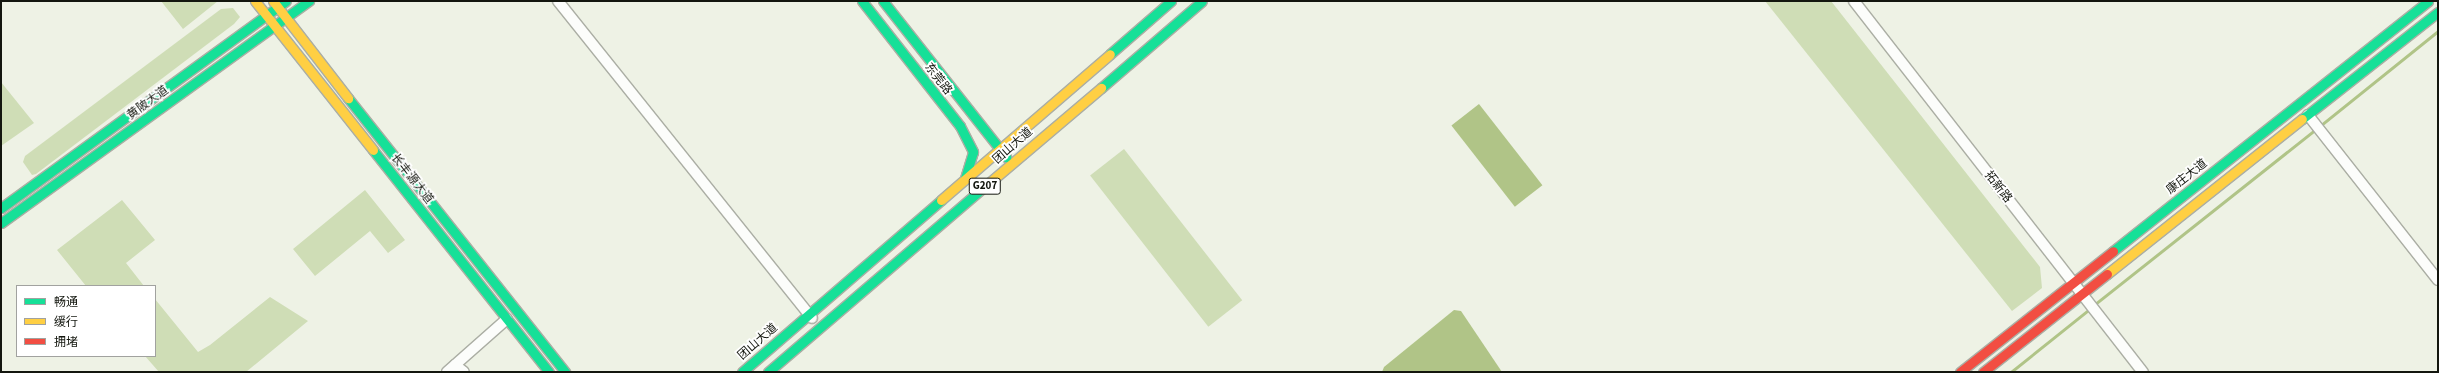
<!DOCTYPE html>
<html>
<head>
<meta charset="utf-8">
<style>
  body { margin:0 }
  #map { position:relative; width:2439px; height:373px; overflow:hidden; background:#eef2e5; font-family:"Source Sans 3","Noto Sans SC",sans-serif }
  div>[style] { position:absolute }
  [style*='--x'] { left:calc(var(--x)*1px); top:calc(var(--y)*1px); width:calc(var(--w)*1px); rotate:calc(var(--a)*1deg) }
  .green>* { inset:0; background:#cfddb6; transform-origin:0 0 }
  .water>* { inset:0; background:#b0c487; transform-origin:0 0 }
  .stream>* { height:2.5px; margin:-1.25px; padding:0 1.25px; transform-origin:1.25px; border-radius:1.25px; background:#b0c487 }
  .roads { filter:drop-shadow(1px 0 #abaea4) drop-shadow(-1px 0 #abaea4) drop-shadow(0 1px #abaea4) drop-shadow(0 -1px #abaea4) }
  .street>* { height:10px; margin:-5px; padding:0 5px; transform-origin:5px; border-radius:5px; background:#fcfdfb }
  .fast>* { height:9px; margin:-4.5px; padding:0 4.5px; transform-origin:4.5px; border-radius:4.5px; background:#16e098 }
  .slow>* { height:9px; margin:-4.5px; padding:0 4.5px; transform-origin:4.5px; border-radius:4.5px; background:#ffcf43 }
  .jam>* { height:9px; margin:-4.5px; padding:0 4.5px; transform-origin:4.5px; border-radius:4.5px; background:#f24e42 }
  span { translate:-50% -50%; white-space:nowrap; text-align:center; line-height:1.15; -webkit-text-stroke:3.5px #fff; paint-order:stroke }
  .shield-label span { padding:1px 3px; background:#fff; border:1px solid; border-radius:3px; -webkit-text-stroke-width:0 }
  .shield-label { font-size:11px; color:#13160e; font-weight:700 }
  .street-label { font-size:12px; color:#13160e }
  .frame { position:absolute; inset:0; border:2px solid #13160e; pointer-events:none }
  .legend { position:absolute; left:16px; top:285px; width:140px; height:72px; box-sizing:border-box; background:#fff; border:1px solid #a1a29f; margin:0; padding:5px 7px; list-style:none; font-size:12px; color:#13160e }
  .legend li { display:flex; align-items:center; gap:8px; height:20px }
  .legend b { width:20px; border:1px solid #a1a29f }
</style>
</head>
<body>
<div id="map">
  <div class="green">
    <div style="clip-path:polygon(161px 1px,218px 1px,183px 29px)"></div>
    <div style="clip-path:polygon(1765px 1px,1831px 1px,2040px 267px,2042px 288px,2012px 311px)"></div>
    <div style="clip-path:polygon(233px 8px,240px 17px,234px 24px,36px 174px,32px 175px,23px 162px,25px 156px,221px 9px)"></div>
    <div style="clip-path:polygon(1px 82px,34px 123px,1px 146px)"></div>
    <div style="left:1124px;top:149px;width:192px;height:43px;rotate:52deg"></div>
    <div style="clip-path:polygon(365px 190px,405px 240px,388px 253px,370px 231px,315px 276px,293px 249px)"></div>
    <div style="clip-path:polygon(122px 200px,155px 240px,126px 263px,144px 286px,86px 286px,57px 250px)"></div>
    <div style="clip-path:polygon(270px 297px,308px 321px,246px 372px,159px 372px,145px 356px,155px 356px,155px 299px,198px 352px,210px 345px)"></div>
  </div>
  <div class="water">
    <div style="left:1479px;top:104px;width:103px;height:35px;rotate:52deg"></div>
    <div style="clip-path:polygon(1454px 310px,1461px 311px,1502px 372px,1382px 372px,1384px 367px)"></div>
  </div>
  <div class="stream">
    <div style="--x:2320;--y:126;--w:151;--a:-38.8"></div>
    <div style="--x:2094;--y:305;--w:283;--a:-38.4"></div>
    <div style="--x:2011;--y:372;--w:102;--a:-38.7"></div>
  </div>
  <div class="roads">
    <div class="street">
      <div style="--x:558;--y:1;--w:406;--a:51.3"></div>
      <div style="--x:1854;--y:1;--w:470;--a:52.1"></div>
      <div style="--x:2308;--y:115;--w:210;--a:51.8"></div>
      <div style="--x:455;--y:365;--w:11;--a:38"></div>
      <div style="--x:447;--y:372;--w:80;--a:-41.5"></div>
    </div>
    <div class="fast">
      <div style="--x:862;--y:1;--w:159;--a:51.9"></div>
      <div style="--x:960;--y:126;--w:29;--a:63"></div>
      <div style="--x:973;--y:152;--w:28;--a:107"></div>
      <div style="--x:883;--y:1;--w:199;--a:51.7"></div>
      <div style="--x:1110;--y:54;--w:81;--a:-41"></div>
      <div style="--x:1101;--y:88;--w:133;--a:-40.7"></div>
      <div style="--x:348;--y:98;--w:350;--a:51.6"></div>
      <div style="--x:2302;--y:119;--w:173;--a:-38.2"></div>
      <div style="--x:373;--y:150;--w:283;--a:51.6"></div>
      <div style="--x:1;--y:208;--w:352;--a:-36"></div>
      <div style="--x:1;--y:223;--w:380;--a:-35.8"></div>
      <div style="--x:2113;--y:251;--w:402;--a:-38.4"></div>
      <div style="--x:742;--y:372;--w:263;--a:-40.8"></div>
      <div style="--x:768;--y:372;--w:283;--a:-40.6"></div>
    </div>
    <div class="slow">
      <div style="--x:255;--y:1;--w:190;--a:51.6"></div>
      <div style="--x:273;--y:1;--w:123;--a:52.3"></div>
      <div style="--x:983;--y:188;--w:155;--a:-40.3"></div>
      <div style="--x:941;--y:200;--w:223;--a:-40.8"></div>
      <div style="--x:2107;--y:274;--w:249;--a:-38.5"></div>
    </div>
    <div class="jam">
      <div style="--x:1960;--y:372;--w:195;--a:-38.3"></div>
      <div style="--x:1983;--y:372;--w:158;--a:-38.3"></div>
    </div>
  </div>
  <div class="shield-label">
    <span style="left:985px;top:186px">G207</span>
  </div>
  <div class="street-label">
    <span style="left:938px;top:79px;rotate:52deg">东莞路</span>
    <span style="left:148px;top:103px;rotate:-36deg">黄陂大道</span>
    <span style="left:1013px;top:146px;rotate:-41deg">团山大道</span>
    <span style="left:2187px;top:177px;rotate:-38deg">康庄大道</span>
    <span style="left:412px;top:179px;rotate:52deg">长丰源大道</span>
    <span style="left:1998px;top:187px;rotate:52deg">拓新路</span>
    <span style="left:758px;top:342px;rotate:-41deg">团山大道</span>
  </div>
  <div class="frame"></div>
  <ul class="legend">
  <li><b style="height:5px;background:#16e098"></b>畅通</li>
  <li><b style="height:5px;background:#ffcf43"></b>缓行</li>
  <li><b style="height:5px;background:#f24e42"></b>拥堵</li>
  </ul>
</div>
</body>
</html>
